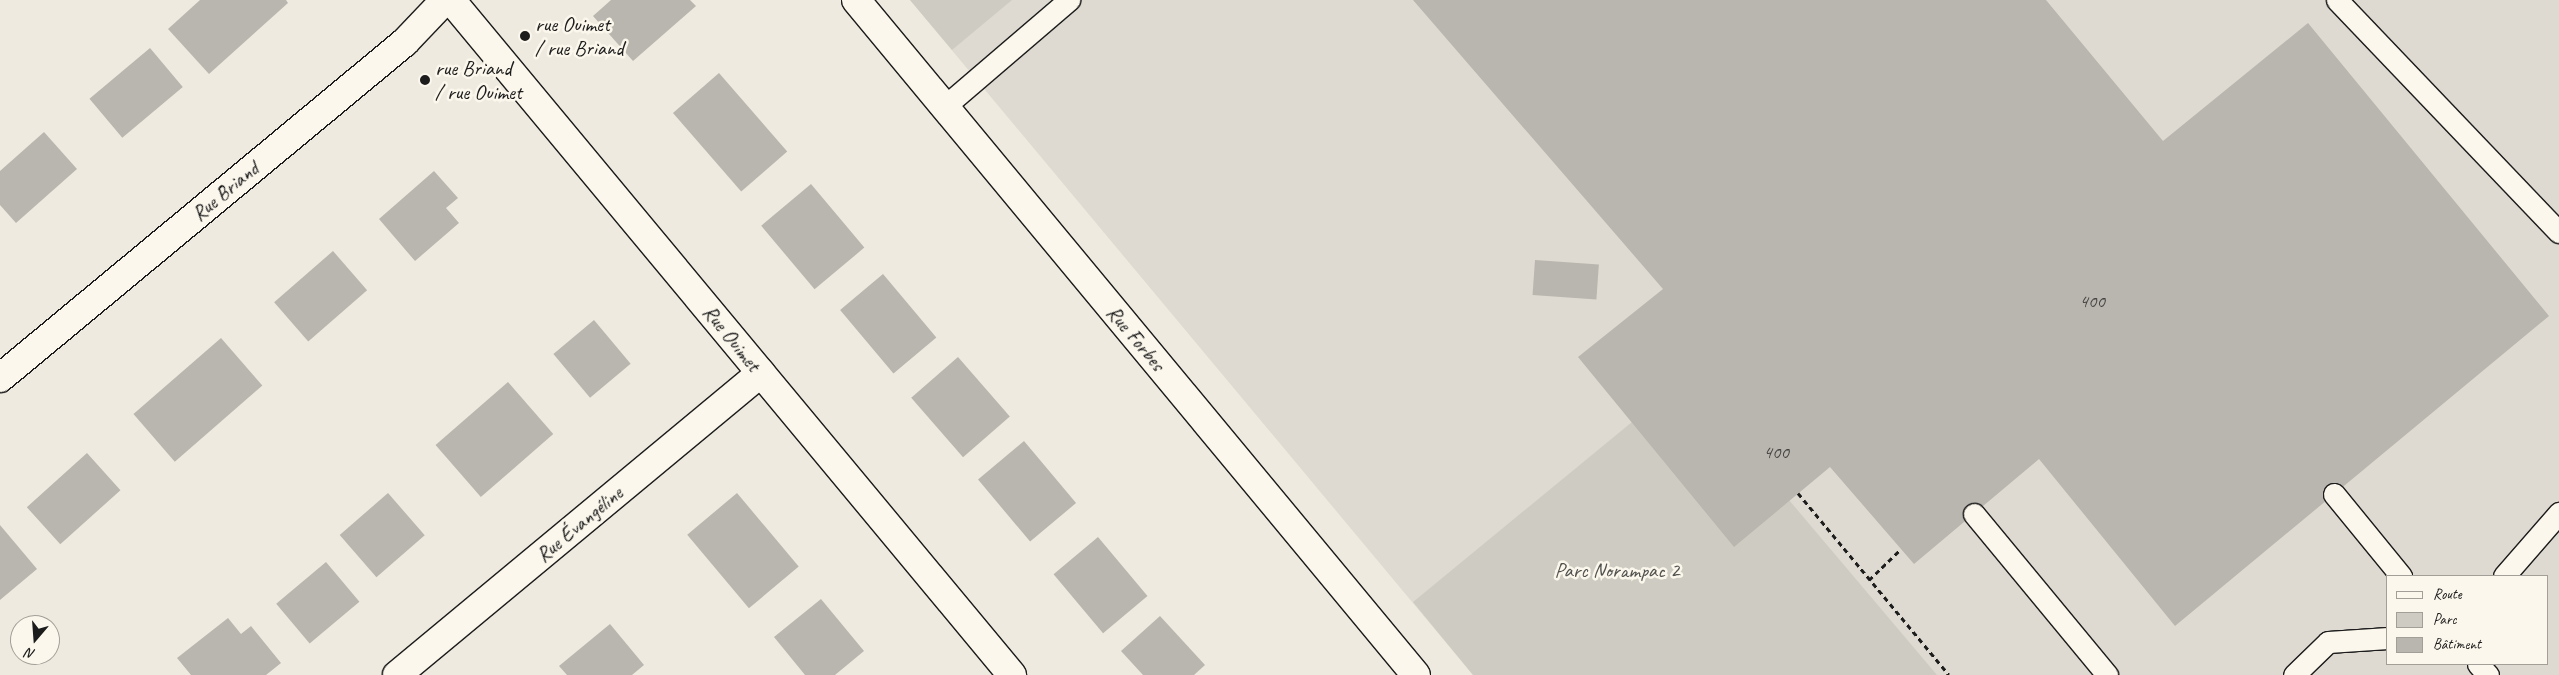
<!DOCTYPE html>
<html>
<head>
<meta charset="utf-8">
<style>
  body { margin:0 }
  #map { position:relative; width:2559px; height:675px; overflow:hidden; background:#eeeadf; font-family:Caveat,sans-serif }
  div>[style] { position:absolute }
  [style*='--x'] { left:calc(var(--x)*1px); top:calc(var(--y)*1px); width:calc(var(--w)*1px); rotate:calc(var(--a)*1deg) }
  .built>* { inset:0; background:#dedad1 }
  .green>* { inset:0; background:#ceccc2 }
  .building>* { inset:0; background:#b9b6af; transform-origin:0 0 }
  .path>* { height:3px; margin-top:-1.5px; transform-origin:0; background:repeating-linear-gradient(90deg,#1c1c1c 0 5px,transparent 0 9px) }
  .roads { filter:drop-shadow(1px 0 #1c1c1c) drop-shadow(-1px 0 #1c1c1c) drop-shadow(0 1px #1c1c1c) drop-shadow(0 -1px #1c1c1c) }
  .lane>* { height:21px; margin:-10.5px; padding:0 10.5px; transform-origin:10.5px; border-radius:10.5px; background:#fbf7ec }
  .street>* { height:28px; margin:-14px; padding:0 14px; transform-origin:14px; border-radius:14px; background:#fbf7ec }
  .dots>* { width:14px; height:14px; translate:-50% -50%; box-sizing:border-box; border:2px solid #fbf7ec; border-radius:50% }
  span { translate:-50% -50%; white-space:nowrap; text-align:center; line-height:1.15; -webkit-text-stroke:5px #fbf7ec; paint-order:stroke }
  .number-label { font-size:19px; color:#434241 }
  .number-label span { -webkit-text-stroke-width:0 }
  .poi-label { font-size:21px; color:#1c1c1c }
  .left { translate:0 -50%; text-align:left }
  .street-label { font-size:21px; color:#1c1c1c }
  .park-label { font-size:21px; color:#51514e }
  .legend { position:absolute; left:2386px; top:575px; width:162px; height:90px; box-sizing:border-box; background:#fbf7ec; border:1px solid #a29f99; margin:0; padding:6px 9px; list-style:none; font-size:15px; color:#1c1c1c }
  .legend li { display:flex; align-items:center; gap:10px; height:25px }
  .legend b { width:25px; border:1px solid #a29f99 }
  .north { position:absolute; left:10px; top:615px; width:50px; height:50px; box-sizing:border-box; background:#fbf7ec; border:1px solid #a29f99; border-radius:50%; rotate:198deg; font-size:14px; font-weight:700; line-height:20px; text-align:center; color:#1c1c1c }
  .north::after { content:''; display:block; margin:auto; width:18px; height:22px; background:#1c1c1c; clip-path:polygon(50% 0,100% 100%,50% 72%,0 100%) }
</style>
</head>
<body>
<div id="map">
  <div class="built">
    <div style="clip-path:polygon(evenodd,910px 0,2559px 0,2559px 675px,1473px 675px,910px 0,2388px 576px,2548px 576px,2548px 664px,2388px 664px,2388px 576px)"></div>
  </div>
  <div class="green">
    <div style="clip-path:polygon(910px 0,1012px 0,952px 50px)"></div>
    <div style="clip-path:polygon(1632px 422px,1789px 500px,1937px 675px,1473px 675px,1413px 602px)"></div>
  </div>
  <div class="building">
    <div style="clip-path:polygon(200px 0,286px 0,288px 3px,209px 74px,168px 29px)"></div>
    <div style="clip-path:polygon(611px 0,690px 0,696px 6px,633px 61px,593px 16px)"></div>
    <div style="clip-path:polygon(1413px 0,2046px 0,2163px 141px,2308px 23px,2549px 316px,2175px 626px,2039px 459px,1914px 564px,1830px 467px,1734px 547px,1578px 357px,1663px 289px)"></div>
    <div style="left:150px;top:48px;width:51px;height:79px;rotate:50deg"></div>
    <div style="left:719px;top:73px;width:104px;height:61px;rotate:49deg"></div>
    <div style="clip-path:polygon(44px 132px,77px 169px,16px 223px,0 205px,0 171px)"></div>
    <div style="clip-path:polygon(434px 171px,458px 198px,446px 208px,459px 223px,415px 261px,379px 219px)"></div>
    <div style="left:811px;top:184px;width:83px;height:65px;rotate:50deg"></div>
    <div style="left:333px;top:251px;width:52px;height:78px;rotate:49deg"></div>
    <div style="left:1535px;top:260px;width:64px;height:35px;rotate:4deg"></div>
    <div style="left:883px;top:274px;width:83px;height:56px;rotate:50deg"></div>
    <div style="left:594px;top:320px;width:57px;height:53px;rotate:50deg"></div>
    <div style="left:221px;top:338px;width:63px;height:116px;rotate:49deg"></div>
    <div style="left:958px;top:357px;width:79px;height:62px;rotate:49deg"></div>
    <div style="left:508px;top:382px;width:69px;height:96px;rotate:49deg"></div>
    <div style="left:1024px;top:441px;width:81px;height:60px;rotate:50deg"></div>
    <div style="left:87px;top:453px;width:50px;height:81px;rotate:48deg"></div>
    <div style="left:388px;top:493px;width:56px;height:64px;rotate:49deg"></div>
    <div style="left:737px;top:493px;width:96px;height:65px;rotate:50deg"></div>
    <div style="clip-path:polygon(0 525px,37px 569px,0 600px)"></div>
    <div style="left:1098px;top:537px;width:77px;height:58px;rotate:50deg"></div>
    <div style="left:326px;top:562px;width:52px;height:65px;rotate:50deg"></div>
    <div style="clip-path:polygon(821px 599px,864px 651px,835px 675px,805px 675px,774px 637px)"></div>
    <div style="clip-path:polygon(1160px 616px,1205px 665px,1194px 675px,1143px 675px,1121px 651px)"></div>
    <div style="clip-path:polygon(228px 618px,241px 634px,251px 626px,281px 663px,266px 675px,191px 675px,177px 658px)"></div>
    <div style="clip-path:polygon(610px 624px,644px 665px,632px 675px,567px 675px,559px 666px)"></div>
  </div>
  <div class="path">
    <div style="--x:1798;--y:493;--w:236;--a:50.3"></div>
    <div style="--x:1869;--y:580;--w:45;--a:-44.1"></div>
  </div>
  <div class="roads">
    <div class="lane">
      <div style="--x:2337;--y:0;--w:321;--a:46.3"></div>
      <div style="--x:944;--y:107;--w:165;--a:-40.6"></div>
      <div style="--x:2334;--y:494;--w:106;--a:50.7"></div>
      <div style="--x:1974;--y:514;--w:209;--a:50.4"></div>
      <div style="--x:2504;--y:576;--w:84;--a:-48.9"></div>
      <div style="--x:2478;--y:664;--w:15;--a:48"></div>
      <div style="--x:2294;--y:675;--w:47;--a:-44.1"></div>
      <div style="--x:2328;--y:642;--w:60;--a:-3.8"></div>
    </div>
    <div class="street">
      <div style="--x:451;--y:0;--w:878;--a:50.27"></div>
      <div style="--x:856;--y:0;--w:877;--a:50.32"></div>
      <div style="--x:0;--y:378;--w:526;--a:-39.68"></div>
      <div style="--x:405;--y:42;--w:58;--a:-46.4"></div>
      <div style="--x:397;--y:675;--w:473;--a:-39.7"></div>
    </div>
  </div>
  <div class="dots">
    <div style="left:525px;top:36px;background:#1c1c1c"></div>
    <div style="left:425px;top:80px;background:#1c1c1c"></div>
  </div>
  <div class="number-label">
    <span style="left:2092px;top:302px">400</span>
    <span style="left:1776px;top:453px">400</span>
  </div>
  <div class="poi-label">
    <span class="left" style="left:535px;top:36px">rue Ouimet<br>/ rue Briand</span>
    <span class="left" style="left:435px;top:80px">rue Briand<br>/ rue Ouimet</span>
  </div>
  <div class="street-label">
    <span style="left:225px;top:191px;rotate:-40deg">Rue Briand</span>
    <span style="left:732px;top:338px;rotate:51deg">Rue Ouimet</span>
    <span style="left:1136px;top:338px;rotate:50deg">Rue Forbes</span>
    <span style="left:579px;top:524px;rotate:-40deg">Rue Évangéline</span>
  </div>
  <div class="park-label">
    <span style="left:1617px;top:570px">Parc Norampac 2</span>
  </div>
  <ul class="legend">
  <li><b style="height:6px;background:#fbf7ec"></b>Route</li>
  <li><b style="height:14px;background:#ceccc2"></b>Parc</li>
  <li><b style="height:14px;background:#b9b6af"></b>Bâtiment</li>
  </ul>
  <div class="north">N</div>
</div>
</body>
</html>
